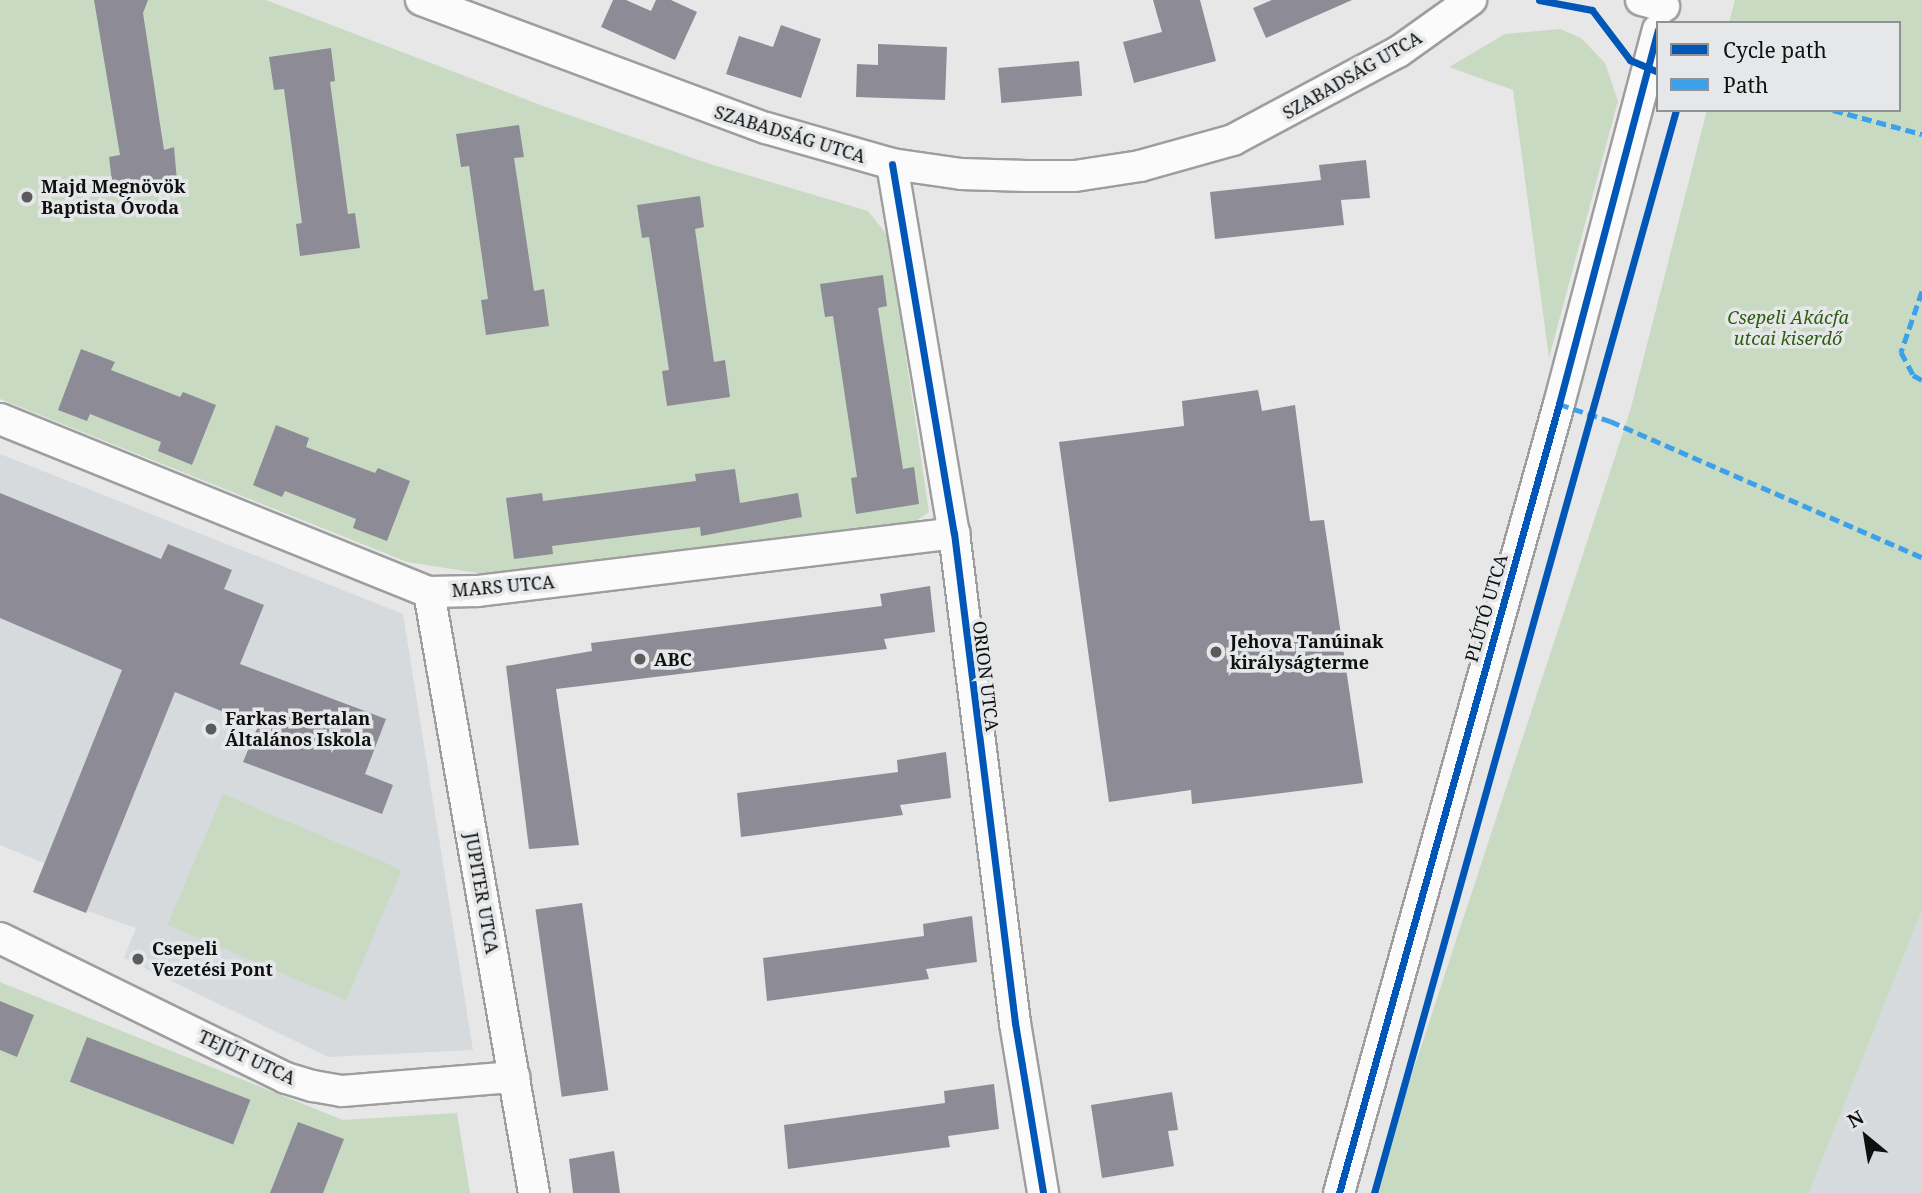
<!DOCTYPE html>
<html>
<head>
<meta charset="utf-8">
<style>
  body { margin:0 }
  #map { position:relative; width:1922px; height:1193px; overflow:hidden; background:#e7e7e8; font-family:"Noto Serif",serif }
  div>[style] { position:absolute }
  [style*='--x'] { left:calc(var(--x)*1px); top:calc(var(--y)*1px); width:calc(var(--w)*1px); rotate:calc(var(--a)*1deg) }
  .built>* { inset:0; background:#d6dadd }
  .green>* { inset:0; background:#c9dac3; transform-origin:0 0 }
  .building>* { inset:0; background:#8d8c96; transform-origin:0 0 }
  .roads { filter:drop-shadow(2px 0 #9e9e9f) drop-shadow(-2px 0 #9e9e9f) drop-shadow(0 2px #9e9e9f) drop-shadow(0 -2px #9e9e9f) }
  .minor>* { height:30px; margin:-15px; padding:0 15px; transform-origin:15px; border-radius:15px; background:#fbfbfc }
  .quiet>* { height:5px; margin-top:-2.5px; transform-origin:0; background:repeating-linear-gradient(90deg,#3da1ea 0 10px,transparent 0 15px) }
  .cycleway>* { height:7px; margin:-3.5px; padding:0 3.5px; transform-origin:3.5px; border-radius:3.5px; background:#0057b8 }
  .dots>* { width:19px; height:19px; translate:-50% -50%; box-sizing:border-box; border:4px solid #e6e7e9; border-radius:50% }
  span { translate:-50% -50%; white-space:nowrap; text-align:center; line-height:1.15; -webkit-text-stroke:7px #e6e7e9; paint-order:stroke }
  .street-label { font-size:18px; color:#0f1010 }
  .poi-label { font-size:18px; color:#0f1010; font-weight:700 }
  .left { translate:0 -50%; text-align:left }
  .park-label { font-size:18px; color:#2c5e10; font-style:italic }
  .legend { position:absolute; left:1656px; top:21px; width:245px; height:91px; box-sizing:border-box; background:#e6e7e9; border:2px solid #909192; margin:0; padding:9px 12px; list-style:none; font-size:21px; color:#0f1010 }
  .legend li { display:flex; align-items:center; gap:14px; height:35px }
  .legend b { width:35px; border:2px solid #909192 }
  .north { position:absolute; left:1831px; top:1102px; width:70px; height:70px; -webkit-text-stroke:5px #e6e7e9; paint-order:stroke; rotate:330deg; font-size:19px; font-weight:700; line-height:28px; text-align:center; color:#0f1010 }
  .north::after { content:''; display:block; margin:auto; width:24px; height:32px; background:#0f1010; clip-path:polygon(50% 0,100% 100%,50% 72%,0 100%) }
</style>
</head>
<body>
<div id="map">
  <div class="built">
    <div style="clip-path:polygon(0 454px,403px 614px,473px 1050px,328px 1057px,124px 958px,136px 928px,33px 892px,44px 863px,0 845px)"></div>
    <div style="clip-path:polygon(1922px 911px,1922px 1193px,1809px 1193px)"></div>
  </div>
  <div class="green">
    <div style="clip-path:polygon(0 0,266px 0,546px 107px,710px 164px,868px 211px,888px 236px,929px 512px,914px 522px,484px 574px,407px 562px,0 399px)"></div>
    <div style="clip-path:polygon(1735px 0,1922px 0,1922px 911px,1809px 1193px,1373px 1193px,1630px 411px,1707px 110px,1899px 110px,1899px 23px,1729px 23px)"></div>
    <div style="clip-path:polygon(1560px 29px,1581px 38px,1605px 63px,1618px 101px,1549px 358px,1513px 90px,1449px 67px,1505px 34px)"></div>
    <div style="left:223px;top:794px;width:194px;height:142px;rotate:23deg"></div>
    <div style="clip-path:polygon(0 982px,343px 1120px,457px 1113px,470px 1193px,0 1193px)"></div>
  </div>
  <div class="building">
    <div style="clip-path:polygon(94px 0,148px 0,143px 13px,164px 150px,174px 147px,177px 181px,113px 191px,109px 157px,120px 155px)"></div>
    <div style="clip-path:polygon(613px 0,626px 0,651px 11px,656px 0,671px 0,697px 12px,675px 60px,601px 27px)"></div>
    <div style="clip-path:polygon(1153px 0,1200px 0,1216px 61px,1134px 83px,1123px 42px,1162px 32px)"></div>
    <div style="clip-path:polygon(1272px 0,1352px 0,1266px 38px,1253px 8px)"></div>
    <div style="clip-path:polygon(781px 25px,821px 39px,801px 98px,726px 74px,739px 36px,773px 47px)"></div>
    <div style="clip-path:polygon(878px 44px,947px 47px,945px 100px,856px 97px,857px 64px,878px 65px)"></div>
    <div style="clip-path:polygon(331px 48px,335px 81px,330px 82px,348px 214px,355px 213px,360px 248px,300px 256px,296px 224px,302px 223px,284px 89px,274px 90px,269px 57px)"></div>
    <div style="left:1079px;top:61px;width:35px;height:81px;rotate:85deg"></div>
    <div style="clip-path:polygon(519px 125px,524px 157px,514px 158px,534px 291px,544px 289px,549px 326px,486px 335px,481px 300px,488px 299px,469px 166px,461px 167px,456px 134px)"></div>
    <div style="clip-path:polygon(1366px 160px,1370px 198px,1341px 200px,1344px 225px,1215px 239px,1210px 192px,1321px 180px,1319px 165px)"></div>
    <div style="clip-path:polygon(700px 196px,704px 227px,695px 229px,714px 362px,725px 360px,730px 397px,667px 406px,662px 371px,669px 370px,649px 237px,642px 238px,637px 205px)"></div>
    <div style="clip-path:polygon(883px 275px,887px 306px,878px 308px,903px 469px,914px 467px,919px 504px,856px 514px,851px 478px,857px 477px,833px 316px,825px 317px,820px 284px)"></div>
    <div style="clip-path:polygon(81px 349px,115px 362px,111px 370px,180px 397px,183px 392px,216px 405px,192px 465px,158px 451px,161px 442px,90px 414px,87px 421px,58px 410px)"></div>
    <div style="clip-path:polygon(1258px 390px,1262px 411px,1295px 405px,1310px 521px,1324px 520px,1363px 783px,1192px 804px,1191px 790px,1109px 802px,1059px 442px,1184px 426px,1182px 401px)"></div>
    <div style="clip-path:polygon(276px 425px,309px 438px,306px 447px,375px 473px,378px 468px,410px 481px,387px 541px,353px 528px,356px 519px,285px 491px,282px 497px,253px 485px)"></div>
    <div style="clip-path:polygon(735px 469px,740px 503px,798px 493px,802px 517px,701px 536px,700px 527px,552px 546px,553px 554px,514px 559px,506px 498px,542px 493px,543px 501px,696px 481px,695px 474px)"></div>
    <div style="clip-path:polygon(0 493px,161px 559px,168px 544px,232px 570px,224px 589px,264px 605px,240px 664px,386px 719px,365px 774px,393px 785px,382px 814px,243px 762px,258px 726px,175px 692px,86px 913px,33px 892px,122px 670px,0 618px)"></div>
    <div style="clip-path:polygon(930px 586px,935px 632px,884px 639px,887px 649px,556px 689px,579px 845px,529px 849px,506px 666px,592px 651px,591px 643px,882px 606px,880px 594px)"></div>
    <div style="clip-path:polygon(946px 752px,951px 798px,900px 805px,903px 815px,741px 837px,737px 793px,898px 772px,897px 760px)"></div>
    <div style="left:582px;top:903px;width:189px;height:47px;rotate:82deg"></div>
    <div style="clip-path:polygon(972px 916px,977px 962px,926px 969px,929px 979px,767px 1001px,763px 958px,924px 936px,923px 924px)"></div>
    <div style="clip-path:polygon(0 1001px,34px 1015px,17px 1057px,0 1050px)"></div>
    <div style="left:87px;top:1037px;width:175px;height:48px;rotate:21deg"></div>
    <div style="clip-path:polygon(994px 1084px,999px 1129px,948px 1136px,950px 1147px,788px 1169px,784px 1125px,945px 1103px,944px 1091px)"></div>
    <div style="clip-path:polygon(1172px 1092px,1178px 1130px,1168px 1131px,1174px 1166px,1102px 1178px,1091px 1105px)"></div>
    <div style="clip-path:polygon(298px 1122px,344px 1139px,323px 1193px,270px 1193px)"></div>
    <div style="clip-path:polygon(614px 1151px,620px 1193px,573px 1193px,569px 1159px)"></div>
  </div>
  <div class="roads">
    <div class="minor">
      <div style="--x:421;--y:0;--w:368;--a:20.4"></div>
      <div style="--x:766;--y:128;--w:131;--a:15.9"></div>
      <div style="--x:892;--y:164;--w:70;--a:8.2"></div>
      <div style="--x:961;--y:174;--w:66;--a:1.7"></div>
      <div style="--x:1027;--y:176;--w:48;--a:0"></div>
      <div style="--x:1075;--y:176;--w:66;--a:-8.7"></div>
      <div style="--x:1140;--y:166;--w:97;--a:-15.6"></div>
      <div style="--x:1233;--y:140;--w:187;--a:-28.1"></div>
      <div style="--x:1398;--y:52;--w:90;--a:-35.5"></div>
      <div style="--x:1641;--y:0;--w:24;--a:15"></div>
      <div style="--x:892;--y:164;--w:374;--a:80.5"></div>
      <div style="--x:954;--y:533;--w:494;--a:82.9"></div>
      <div style="--x:1015;--y:1023;--w:172;--a:80.6"></div>
      <div style="--x:0;--y:419;--w:463;--a:22"></div>
      <div style="--x:429;--y:592;--w:48;--a:-1.2"></div>
      <div style="--x:477;--y:591;--w:481;--a:-6.9"></div>
      <div style="--x:429;--y:592;--w:610;--a:80.09"></div>
      <div style="--x:0;--y:938;--w:318;--a:26.1"></div>
      <div style="--x:286;--y:1078;--w:28;--a:17"></div>
      <div style="--x:313;--y:1086;--w:29;--a:10"></div>
      <div style="--x:342;--y:1091;--w:173;--a:-4.7"></div>
      <div style="--x:1339;--y:1193;--w:819;--a:-74.42"></div>
      <div style="--x:1559;--y:404;--w:387;--a:-75.2"></div>
    </div>
  </div>
  <div class="quiet">
    <div style="--x:1833;--y:110;--w:92;--a:15.1"></div>
    <div style="--x:1922;--y:291;--w:65;--a:109"></div>
    <div style="--x:1901;--y:352;--w:26;--a:62"></div>
    <div style="--x:1913;--y:375;--w:10;--a:29"></div>
    <div style="--x:1559;--y:404;--w:54;--a:18.4"></div>
    <div style="--x:1610;--y:421;--w:340;--a:23.6"></div>
  </div>
  <div class="cycleway">
    <div style="--x:1539;--y:0;--w:54;--a:10.7"></div>
    <div style="--x:1592;--y:10;--w:63;--a:52.8"></div>
    <div style="--x:1630;--y:60;--w:30;--a:23"></div>
    <div style="--x:892;--y:164;--w:374;--a:80.5"></div>
    <div style="--x:954;--y:533;--w:494;--a:82.9"></div>
    <div style="--x:1015;--y:1023;--w:172;--a:80.6"></div>
    <div style="--x:1339;--y:1193;--w:819;--a:-74.42"></div>
    <div style="--x:1559;--y:404;--w:387;--a:-75.2"></div>
    <div style="--x:1374;--y:1193;--w:1124;--a:-74.42"></div>
  </div>
  <div class="dots">
    <div style="left:27px;top:197px;background:#5b5b5c"></div>
    <div style="left:1216px;top:652px;background:#5b5b5c"></div>
    <div style="left:640px;top:659px;background:#5b5b5c"></div>
    <div style="left:211px;top:729px;background:#5b5b5c"></div>
    <div style="left:138px;top:959px;background:#5b5b5c"></div>
  </div>
  <div class="street-label">
    <span style="left:1352px;top:75px;rotate:-30deg">SZABADSÁG UTCA</span>
    <span style="left:790px;top:134px;rotate:17deg">SZABADSÁG UTCA</span>
    <span style="left:503px;top:586px;rotate:-5deg">MARS UTCA</span>
    <span style="left:1486px;top:608px;rotate:-74deg">PLÚTÓ UTCA</span>
    <span style="left:986px;top:676px;rotate:83deg">ORION UTCA</span>
    <span style="left:482px;top:893px;rotate:80deg">JUPITER UTCA</span>
    <span style="left:247px;top:1057px;rotate:25deg">TEJÚT UTCA</span>
  </div>
  <div class="poi-label">
    <span class="left" style="left:41px;top:197px">Majd Megnövök<br>Baptista Óvoda</span>
    <span class="left" style="left:1230px;top:652px">Jehova Tanúinak<br>királyságterme</span>
    <span class="left" style="left:654px;top:659px">ABC</span>
    <span class="left" style="left:225px;top:729px">Farkas Bertalan<br>Általános Iskola</span>
    <span class="left" style="left:152px;top:959px">Csepeli<br>Vezetési Pont</span>
  </div>
  <div class="park-label">
    <span style="left:1788px;top:328px">Csepeli Akácfa<br>utcai kiserdő</span>
  </div>
  <ul class="legend">
  <li><b style="height:9px;background:#0057b8"></b>Cycle path</li>
  <li><b style="height:9px;background:#3da1ea"></b>Path</li>
  </ul>
  <div class="north">N</div>
</div>
</body>
</html>
